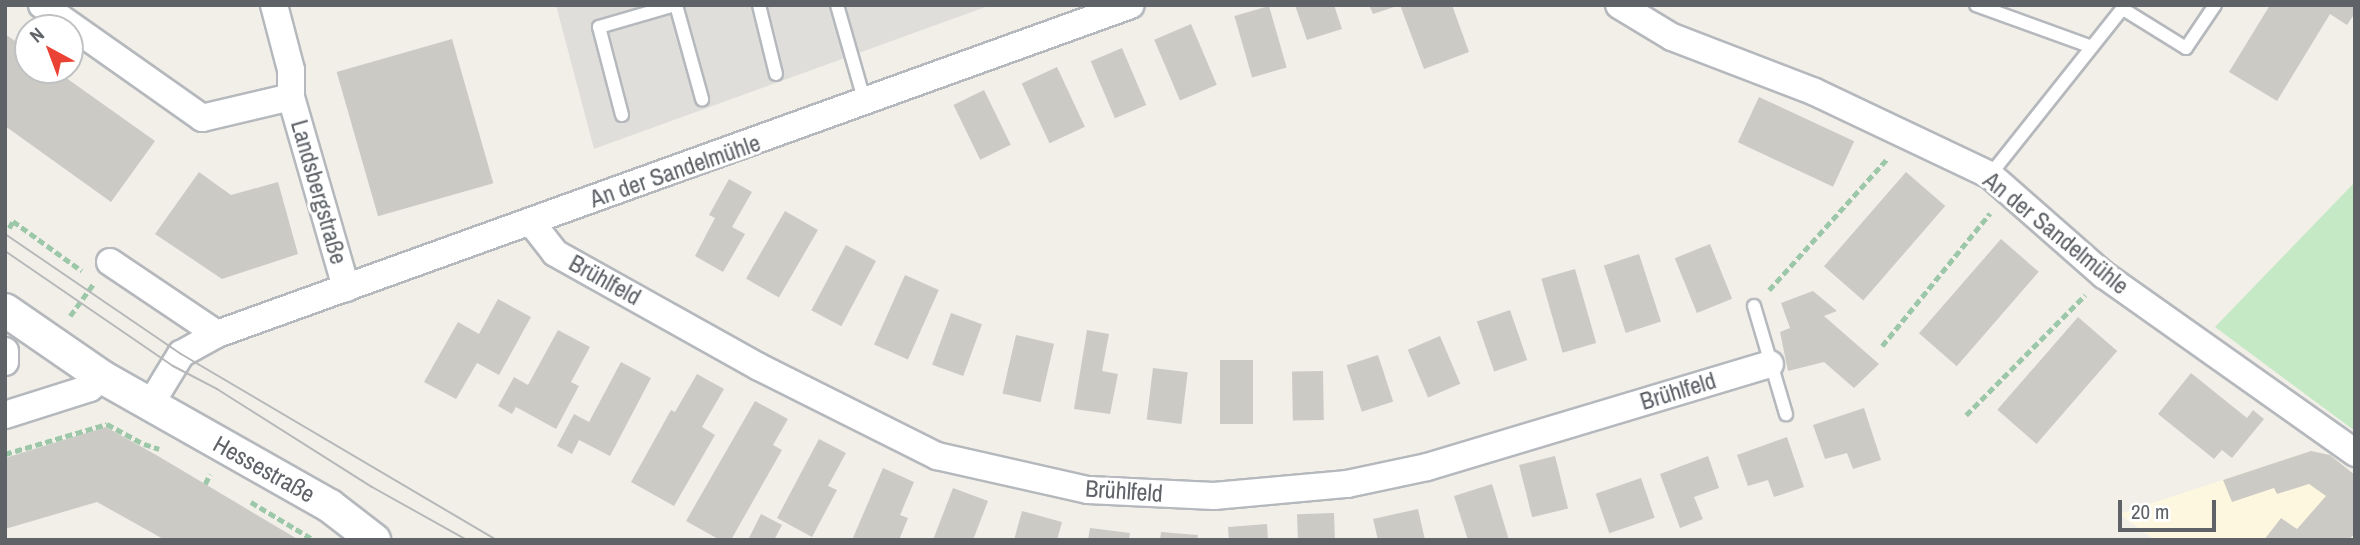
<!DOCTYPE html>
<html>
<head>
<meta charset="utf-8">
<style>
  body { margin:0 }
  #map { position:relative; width:2360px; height:545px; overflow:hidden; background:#f1efe8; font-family:"Archivo Narrow",sans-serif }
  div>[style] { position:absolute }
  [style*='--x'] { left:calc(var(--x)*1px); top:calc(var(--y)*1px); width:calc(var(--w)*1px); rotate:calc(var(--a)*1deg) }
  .commercial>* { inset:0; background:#fef7e0 }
  .industrial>* { inset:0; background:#e0deda }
  .green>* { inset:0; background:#c5e8c5 }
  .building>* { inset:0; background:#cccac5; transform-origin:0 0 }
  .path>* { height:4.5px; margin-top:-2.25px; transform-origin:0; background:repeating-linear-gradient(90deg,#9cc7a9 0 7px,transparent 0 10.5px) }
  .roads { filter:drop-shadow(2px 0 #b5b8bc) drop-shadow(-2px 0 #b5b8bc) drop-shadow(0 2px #b5b8bc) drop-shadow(0 -2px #b5b8bc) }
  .service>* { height:12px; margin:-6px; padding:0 6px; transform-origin:6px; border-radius:6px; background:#fff }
  .minor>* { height:26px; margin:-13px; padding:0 13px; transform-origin:13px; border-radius:13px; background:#fff }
  .tertiary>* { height:32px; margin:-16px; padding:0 16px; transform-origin:16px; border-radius:16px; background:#fff }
  .tram>* { height:2px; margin:-1px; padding:0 1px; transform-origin:1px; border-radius:1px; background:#b6b7b8 }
  span { translate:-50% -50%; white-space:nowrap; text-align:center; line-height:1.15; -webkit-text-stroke:6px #fff; paint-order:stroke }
  .street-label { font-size:24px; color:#5f6368 }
  .frame { position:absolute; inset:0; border:7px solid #5f6368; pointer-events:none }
  .north { position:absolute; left:14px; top:14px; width:70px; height:70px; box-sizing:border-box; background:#fff; border:2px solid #bfc1c3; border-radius:50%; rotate:319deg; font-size:19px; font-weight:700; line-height:28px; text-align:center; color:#5f6368 }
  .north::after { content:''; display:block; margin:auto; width:24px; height:32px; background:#ea4335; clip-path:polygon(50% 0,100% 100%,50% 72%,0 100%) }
  .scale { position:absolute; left:2118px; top:500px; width:98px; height:32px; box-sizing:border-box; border:4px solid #5f6368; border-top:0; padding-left:9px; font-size:21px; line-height:24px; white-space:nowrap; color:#5f6368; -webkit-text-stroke:5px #fff; paint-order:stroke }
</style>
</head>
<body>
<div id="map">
  <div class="commercial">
    <div style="clip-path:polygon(2311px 451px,2330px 455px,2355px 475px,2355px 540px,2155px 540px,2119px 514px)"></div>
  </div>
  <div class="industrial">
    <div style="clip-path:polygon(556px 5px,991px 5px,594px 149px)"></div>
  </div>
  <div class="green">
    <div style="clip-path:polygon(2355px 182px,2355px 431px,2215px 327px)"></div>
  </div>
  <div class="building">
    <div style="clip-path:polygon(1295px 5px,1334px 5px,1342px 29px,1307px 40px)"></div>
    <div style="clip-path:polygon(1369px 5px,1397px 5px,1397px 6px,1373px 14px)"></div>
    <div style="clip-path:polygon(1400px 5px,1452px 5px,1469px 52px,1424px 69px)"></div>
    <div style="clip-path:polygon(2270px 5px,2355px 5px,2355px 13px,2347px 25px,2330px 14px,2277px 101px,2229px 72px)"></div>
    <div style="left:1269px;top:6px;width:64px;height:36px;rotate:74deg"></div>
    <div style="left:1191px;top:24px;width:66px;height:40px;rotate:67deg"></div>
    <div style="clip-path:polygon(5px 34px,28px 50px,28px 70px,55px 70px,155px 141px,111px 202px,5px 126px)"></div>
    <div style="left:452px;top:39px;width:150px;height:120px;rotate:74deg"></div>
    <div style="left:1122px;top:48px;width:62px;height:34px;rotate:67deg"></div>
    <div style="left:1057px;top:67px;width:66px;height:39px;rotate:65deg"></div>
    <div style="left:984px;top:90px;width:61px;height:34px;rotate:64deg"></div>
    <div style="left:1759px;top:97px;width:105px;height:50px;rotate:25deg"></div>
    <div style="clip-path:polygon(199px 172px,231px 195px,278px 182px,298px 254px,222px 279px,155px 234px)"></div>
    <div style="left:1906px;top:172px;width:52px;height:125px;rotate:41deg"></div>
    <div style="clip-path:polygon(729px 179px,752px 192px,732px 227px,745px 234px,723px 272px,695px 256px,715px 218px,709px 215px)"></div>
    <div style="left:785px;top:211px;width:38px;height:78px;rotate:30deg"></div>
    <div style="left:2001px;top:239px;width:50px;height:125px;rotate:41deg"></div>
    <div style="left:1710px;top:244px;width:59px;height:38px;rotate:68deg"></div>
    <div style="left:846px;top:245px;width:34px;height:74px;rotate:28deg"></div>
    <div style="left:1639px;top:254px;width:71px;height:37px;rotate:72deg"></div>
    <div style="left:1575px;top:269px;width:77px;height:35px;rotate:74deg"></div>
    <div style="left:905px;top:275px;width:37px;height:76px;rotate:24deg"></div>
    <div style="clip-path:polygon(1813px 291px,1837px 311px,1824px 316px,1879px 364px,1854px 388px,1824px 362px,1788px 371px,1780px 332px,1790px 328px,1781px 303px)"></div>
    <div style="clip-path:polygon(498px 299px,531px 317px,499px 375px,477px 363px,456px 399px,424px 382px,458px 322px,479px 334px)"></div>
    <div style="left:1510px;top:310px;width:53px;height:35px;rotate:71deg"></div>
    <div style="left:951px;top:313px;width:33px;height:55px;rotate:20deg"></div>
    <div style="left:2078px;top:317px;width:52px;height:123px;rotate:41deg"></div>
    <div style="clip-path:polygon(558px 330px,590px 347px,571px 382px,579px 386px,556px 429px,516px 407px,512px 414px,498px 406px,514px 377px,528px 385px)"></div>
    <div style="clip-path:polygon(1087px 330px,1109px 334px,1102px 371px,1118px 374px,1110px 414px,1074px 409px)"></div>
    <div style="left:1016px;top:335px;width:39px;height:60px;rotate:13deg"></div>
    <div style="left:1440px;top:336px;width:52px;height:35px;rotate:67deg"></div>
    <div style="left:1378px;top:355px;width:49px;height:33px;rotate:72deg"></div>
    <div style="left:1220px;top:360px;width:33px;height:64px"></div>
    <div style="clip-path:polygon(621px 362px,651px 378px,610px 456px,579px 440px,572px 454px,557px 446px,574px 414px,589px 422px)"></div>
    <div style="left:1153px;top:368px;width:35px;height:52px;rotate:7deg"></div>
    <div style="left:1323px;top:371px;width:49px;height:31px;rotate:89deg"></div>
    <div style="clip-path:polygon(2191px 373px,2247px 418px,2253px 410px,2264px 419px,2232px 458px,2222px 450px,2214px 459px,2158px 414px)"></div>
    <div style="clip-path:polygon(697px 374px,724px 389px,702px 427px,715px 435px,674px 506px,631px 482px,671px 410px,675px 412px)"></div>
    <div style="clip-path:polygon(755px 401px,788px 419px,773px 445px,782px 450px,731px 540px,720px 540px,686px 521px)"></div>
    <div style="clip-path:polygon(1864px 408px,1881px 460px,1853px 469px,1847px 453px,1825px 459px,1813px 425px)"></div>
    <div style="clip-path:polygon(106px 427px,158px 456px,299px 540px,165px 540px,97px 502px,5px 529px,5px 458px)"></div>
    <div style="clip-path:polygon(1787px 437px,1804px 487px,1774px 497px,1768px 480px,1748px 486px,1737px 455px)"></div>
    <div style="clip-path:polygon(819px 439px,846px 453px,828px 486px,837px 490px,812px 537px,777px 518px)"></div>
    <div style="clip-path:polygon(2311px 451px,2330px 455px,2355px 475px,2355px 533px,2349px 540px,2264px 540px,2281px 518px,2297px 529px,2326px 496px,2309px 484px,2277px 494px,2274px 488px,2232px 502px,2223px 480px)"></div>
    <div style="left:1555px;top:456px;width:54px;height:37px;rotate:76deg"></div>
    <div style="clip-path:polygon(1708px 456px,1719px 488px,1694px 497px,1703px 519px,1680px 528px,1660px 474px)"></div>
    <div style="clip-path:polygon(883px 468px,914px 482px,900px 515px,908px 518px,899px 540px,852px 540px)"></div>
    <div style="left:1641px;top:478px;width:42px;height:48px;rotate:71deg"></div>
    <div style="clip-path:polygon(1492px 484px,1509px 540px,1468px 540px,1454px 496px)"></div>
    <div style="clip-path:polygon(953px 488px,988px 501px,973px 540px,933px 540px)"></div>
    <div style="clip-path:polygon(1418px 509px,1425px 540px,1378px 540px,1373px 519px)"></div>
    <div style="clip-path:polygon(1022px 511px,1062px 522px,1057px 540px,1014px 540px)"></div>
    <div style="left:1334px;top:513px;width:27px;height:37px;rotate:88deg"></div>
    <div style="clip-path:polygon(761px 514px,782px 525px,774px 540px,748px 540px)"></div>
    <div style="clip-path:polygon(1267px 524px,1268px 540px,1229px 540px,1228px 527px)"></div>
    <div style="clip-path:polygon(1090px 528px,1130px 533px,1129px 540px,1088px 540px)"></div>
    <div style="clip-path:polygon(1161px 532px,1198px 535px,1197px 540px,1160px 540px)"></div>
  </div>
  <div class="path">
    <div style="--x:9;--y:228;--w:8;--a:-60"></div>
    <div style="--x:13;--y:221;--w:85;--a:35.9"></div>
    <div style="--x:1769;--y:290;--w:178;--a:-48"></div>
    <div style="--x:70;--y:316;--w:41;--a:-54"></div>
    <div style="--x:1882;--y:346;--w:171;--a:-50.9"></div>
    <div style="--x:1966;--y:415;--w:169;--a:-45.2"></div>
    <div style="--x:5;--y:454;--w:106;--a:-16.4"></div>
    <div style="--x:107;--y:424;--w:42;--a:28.4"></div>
    <div style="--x:144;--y:444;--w:16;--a:18"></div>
    <div style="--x:205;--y:484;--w:11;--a:-63"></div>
    <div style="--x:251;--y:502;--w:74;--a:31.1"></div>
  </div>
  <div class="roads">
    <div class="service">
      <div style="--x:676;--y:5;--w:98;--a:74.5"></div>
      <div style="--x:759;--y:5;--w:71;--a:76.2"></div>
      <div style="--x:837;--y:5;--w:98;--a:74"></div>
      <div style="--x:1976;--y:5;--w:123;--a:19.9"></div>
      <div style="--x:2123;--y:9;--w:74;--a:31.8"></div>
      <div style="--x:2186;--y:48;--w:52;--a:-56"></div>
      <div style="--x:622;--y:115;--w:91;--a:-104.6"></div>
      <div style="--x:599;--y:27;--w:79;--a:-16.1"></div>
      <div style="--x:1990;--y:175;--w:217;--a:-51.5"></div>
      <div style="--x:1754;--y:306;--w:113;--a:73.5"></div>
    </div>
    <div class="minor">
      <div style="--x:42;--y:5;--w:196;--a:35.2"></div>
      <div style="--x:202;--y:118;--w:91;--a:-13.3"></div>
      <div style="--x:274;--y:5;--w:67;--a:75.3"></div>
      <div style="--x:291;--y:70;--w:27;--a:90"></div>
      <div style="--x:291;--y:97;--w:199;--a:73.9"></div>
      <div style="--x:1619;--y:5;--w:62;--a:31.1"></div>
      <div style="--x:1672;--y:37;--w:153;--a:21"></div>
      <div style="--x:1815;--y:92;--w:194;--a:25.4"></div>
      <div style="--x:1990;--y:175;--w:152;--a:41.3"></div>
      <div style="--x:2104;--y:275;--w:308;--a:35.3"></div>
      <div style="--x:531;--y:222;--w:39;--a:52"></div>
      <div style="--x:555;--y:253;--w:234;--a:29.2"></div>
      <div style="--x:759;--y:367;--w:199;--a:26.6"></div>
      <div style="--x:937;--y:456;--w:155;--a:12.7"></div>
      <div style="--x:1088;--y:490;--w:126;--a:2.7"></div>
      <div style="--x:1214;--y:496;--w:134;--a:-5.2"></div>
      <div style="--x:1347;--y:484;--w:82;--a:-12"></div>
      <div style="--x:1427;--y:467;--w:358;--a:-16.7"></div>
      <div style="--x:110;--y:262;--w:129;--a:33.9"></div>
      <div style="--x:5;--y:351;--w:11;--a:90"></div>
      <div style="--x:150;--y:405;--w:60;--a:-58.7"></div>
      <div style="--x:181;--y:354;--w:41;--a:-29.1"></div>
      <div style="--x:217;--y:334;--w:971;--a:-19.8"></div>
      <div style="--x:5;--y:415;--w:89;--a:-17.6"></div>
      <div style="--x:90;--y:388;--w:16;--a:-43"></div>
    </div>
    <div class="tertiary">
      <div style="--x:5;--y:310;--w:118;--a:34.6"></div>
      <div style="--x:102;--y:377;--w:262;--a:29.5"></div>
      <div style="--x:330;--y:506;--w:56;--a:37.7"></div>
    </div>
  </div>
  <div class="tram">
    <div style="--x:5;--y:234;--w:213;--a:34.3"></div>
    <div style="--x:181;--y:354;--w:367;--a:30.5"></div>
    <div style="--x:5;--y:251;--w:204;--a:34.4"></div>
    <div style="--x:173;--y:366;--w:50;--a:27.6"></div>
    <div style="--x:217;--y:389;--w:183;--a:32.3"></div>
    <div style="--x:372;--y:487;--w:109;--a:29.2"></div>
  </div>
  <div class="street-label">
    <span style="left:675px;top:171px;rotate:-19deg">An der Sandelmühle</span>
    <span style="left:319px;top:192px;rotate:74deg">Landsbergstraße</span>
    <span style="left:2056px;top:233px;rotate:39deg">An der Sandelmühle</span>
    <span style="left:605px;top:280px;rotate:29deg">Brühlfeld</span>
    <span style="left:1678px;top:391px;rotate:-17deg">Brühlfeld</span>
    <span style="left:264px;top:469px;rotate:29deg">Hessestraße</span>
    <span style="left:1124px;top:491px;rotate:4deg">Brühlfeld</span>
  </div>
  <div class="frame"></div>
  <div class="north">N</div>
  <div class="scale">20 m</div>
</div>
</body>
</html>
